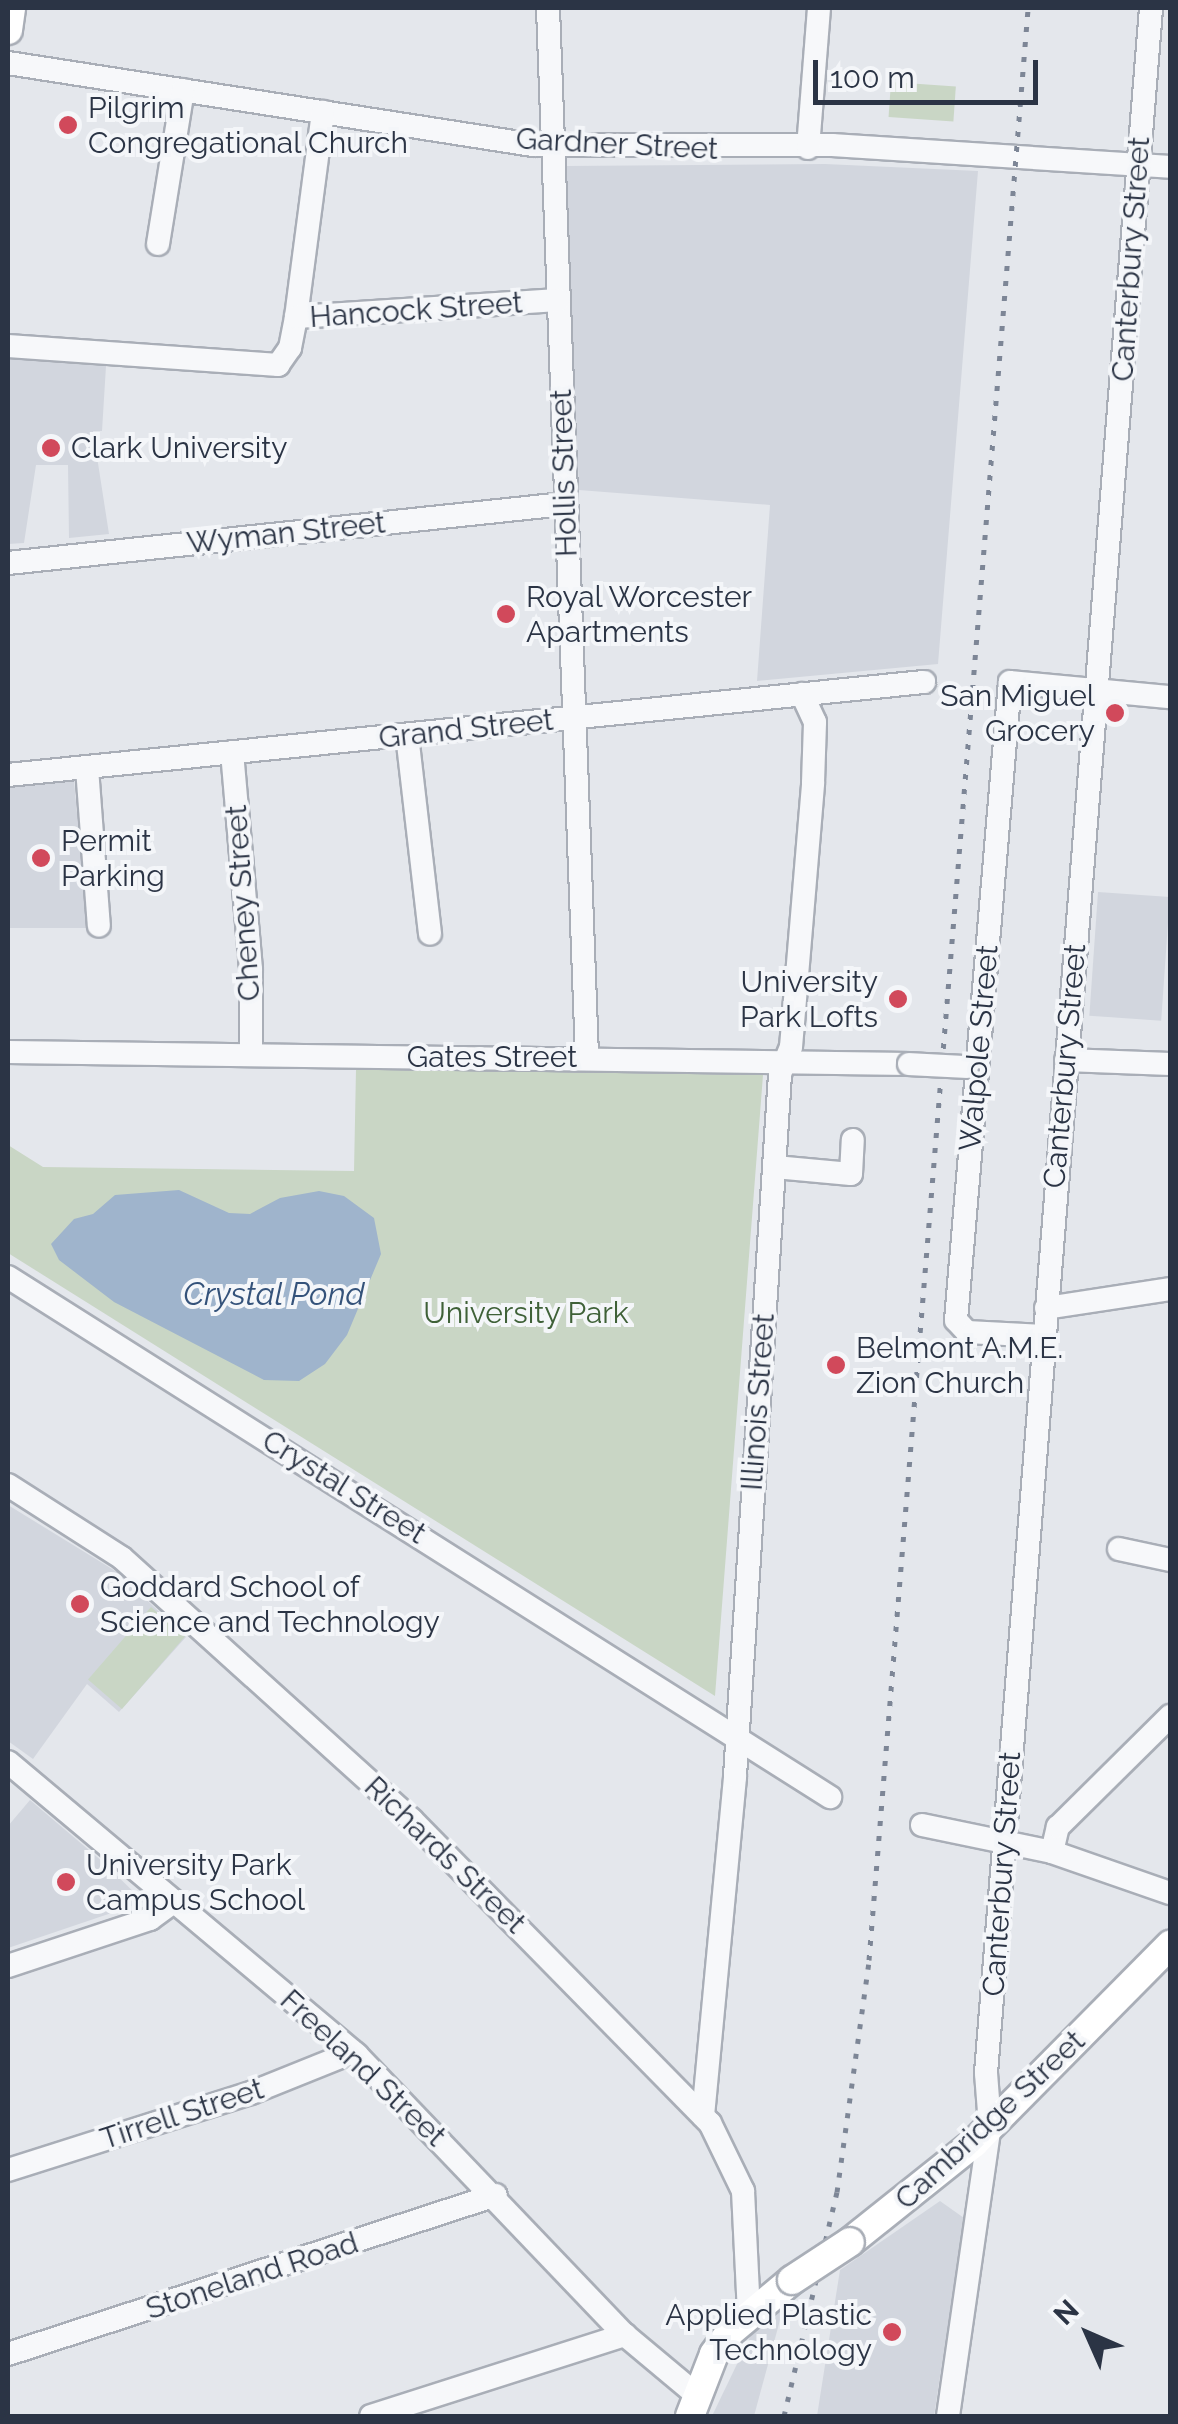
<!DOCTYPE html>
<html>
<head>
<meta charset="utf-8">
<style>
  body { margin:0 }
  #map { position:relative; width:1178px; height:2424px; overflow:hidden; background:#e4e7ec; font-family:Raleway,sans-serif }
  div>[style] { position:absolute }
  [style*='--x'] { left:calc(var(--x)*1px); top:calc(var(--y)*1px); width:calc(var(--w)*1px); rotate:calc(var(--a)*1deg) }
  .built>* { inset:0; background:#d2d6de; transform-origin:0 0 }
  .green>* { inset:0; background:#c9d6c5; transform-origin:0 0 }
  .water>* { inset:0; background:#9fb4cc }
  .roads { filter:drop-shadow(2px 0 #a9aeb7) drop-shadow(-2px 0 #a9aeb7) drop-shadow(0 2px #a9aeb7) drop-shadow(0 -2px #a9aeb7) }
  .minor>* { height:22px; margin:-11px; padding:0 11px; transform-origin:11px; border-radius:11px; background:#f7f8fa }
  .major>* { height:28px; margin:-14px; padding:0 14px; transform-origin:14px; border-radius:14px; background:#fff }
  .rail>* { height:5px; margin-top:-2.5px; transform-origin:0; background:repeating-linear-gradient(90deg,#7d8696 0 5px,transparent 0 15px) }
  .bridges { filter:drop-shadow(2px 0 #a9aeb7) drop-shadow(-2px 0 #a9aeb7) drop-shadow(0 2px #a9aeb7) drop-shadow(0 -2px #a9aeb7) }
  .minor-bridge>* { height:22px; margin:-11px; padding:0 11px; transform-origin:11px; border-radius:11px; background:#f7f8fa }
  .major-bridge>* { height:28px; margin:-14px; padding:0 14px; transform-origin:14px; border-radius:14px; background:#fff }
  .dots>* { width:28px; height:28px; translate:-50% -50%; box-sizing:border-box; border:5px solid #f4f6f9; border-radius:50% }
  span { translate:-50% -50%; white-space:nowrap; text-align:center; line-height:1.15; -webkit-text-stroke:8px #f4f6f9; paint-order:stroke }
  .poi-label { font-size:30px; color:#2b3445 }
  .left { translate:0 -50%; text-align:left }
  .right { translate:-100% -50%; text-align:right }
  .street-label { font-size:30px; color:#2b3445 }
  .park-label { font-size:30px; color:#3f6138 }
  .water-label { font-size:32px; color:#34527a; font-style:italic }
  .frame { position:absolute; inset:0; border:10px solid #2b3445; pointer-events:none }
  .north { position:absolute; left:1038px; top:2284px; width:100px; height:100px; -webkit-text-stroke:8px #f4f6f9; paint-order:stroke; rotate:315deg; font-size:28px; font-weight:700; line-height:40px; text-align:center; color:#2b3445 }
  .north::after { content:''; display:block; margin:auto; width:35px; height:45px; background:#2b3445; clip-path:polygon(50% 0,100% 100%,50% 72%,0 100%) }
  .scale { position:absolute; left:813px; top:60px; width:225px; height:45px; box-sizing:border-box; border:5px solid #2b3445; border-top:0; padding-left:12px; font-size:30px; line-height:35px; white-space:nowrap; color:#2b3445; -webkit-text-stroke:8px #f4f6f9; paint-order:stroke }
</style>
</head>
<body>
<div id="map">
  <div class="built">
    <div style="clip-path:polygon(825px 164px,978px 171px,938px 664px,757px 681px,770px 505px,579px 490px,566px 166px)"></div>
    <div style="clip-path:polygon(8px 359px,106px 366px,102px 431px,93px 431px,109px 534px,69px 538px,68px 465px,36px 465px,24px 543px,8px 544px)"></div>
    <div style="clip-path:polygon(73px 771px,88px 928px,8px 928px,8px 777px)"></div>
    <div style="left:1098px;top:892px;width:72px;height:124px;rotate:4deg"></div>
    <div style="clip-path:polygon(8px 1505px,117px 1572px,186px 1637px,119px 1712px,87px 1684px,33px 1759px,8px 1741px)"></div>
    <div style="clip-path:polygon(30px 1800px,103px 1862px,144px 1902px,8px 1948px,8px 1826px)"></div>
    <div style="clip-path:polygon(940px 2201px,964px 2218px,934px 2416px,817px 2416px,840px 2270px)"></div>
    <div style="clip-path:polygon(783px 2309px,754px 2416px,712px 2416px,751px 2335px)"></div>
  </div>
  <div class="green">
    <div style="left:891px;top:82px;width:65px;height:35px;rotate:4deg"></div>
    <div style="clip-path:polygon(356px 1069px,763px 1075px,715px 1696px,8px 1253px,8px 1145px,43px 1167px,354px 1171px)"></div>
    <div style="left:151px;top:1607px;width:45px;height:96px;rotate:41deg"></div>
  </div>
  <div class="water">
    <div style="clip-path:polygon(179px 1190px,229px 1213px,250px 1214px,280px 1198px,319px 1191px,344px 1196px,374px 1218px,381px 1254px,347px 1335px,325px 1364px,299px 1381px,264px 1380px,114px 1302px,59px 1260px,51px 1244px,74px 1219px,93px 1214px,115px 1195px)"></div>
  </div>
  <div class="roads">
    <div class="minor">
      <div style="--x:548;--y:8;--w:1051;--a:87.87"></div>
      <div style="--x:8;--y:63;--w:531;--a:8.88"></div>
      <div style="--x:533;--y:145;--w:299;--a:0"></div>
      <div style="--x:832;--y:145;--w:339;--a:3.7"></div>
      <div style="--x:808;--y:148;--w:140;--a:-85.5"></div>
      <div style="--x:158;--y:244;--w:156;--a:-80.8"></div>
      <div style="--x:296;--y:317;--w:207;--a:-82.5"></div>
      <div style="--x:8;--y:346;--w:271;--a:4"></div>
      <div style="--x:278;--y:365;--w:21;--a:-55"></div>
      <div style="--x:290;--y:348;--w:32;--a:-79"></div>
      <div style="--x:296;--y:317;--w:263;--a:-3.7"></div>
      <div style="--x:8;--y:563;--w:559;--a:-6.06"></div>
      <div style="--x:407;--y:735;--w:200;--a:83.4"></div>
      <div style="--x:232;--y:752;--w:219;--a:85"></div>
      <div style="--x:251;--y:970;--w:85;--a:90"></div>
      <div style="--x:87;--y:768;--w:158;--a:85.7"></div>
      <div style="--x:8;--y:775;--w:921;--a:-5.8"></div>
      <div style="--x:8;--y:1052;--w:901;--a:0.76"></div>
      <div style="--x:1066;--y:1060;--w:104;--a:2.2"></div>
      <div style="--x:775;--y:1167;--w:76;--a:5.3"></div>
      <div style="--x:851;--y:1174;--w:34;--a:-87"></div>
      <div style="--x:8;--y:1277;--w:973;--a:32.32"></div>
      <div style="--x:1046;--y:1308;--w:125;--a:-8.7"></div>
      <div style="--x:1044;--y:1336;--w:77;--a:-177"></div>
      <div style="--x:967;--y:1332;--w:16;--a:-133"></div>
      <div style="--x:956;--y:1320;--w:640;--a:-85.16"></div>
      <div style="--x:1010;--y:682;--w:161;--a:5.4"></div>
      <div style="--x:8;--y:1485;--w:135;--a:32.6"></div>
      <div style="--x:122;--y:1558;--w:391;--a:42.1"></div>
      <div style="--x:412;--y:1820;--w:425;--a:45.5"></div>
      <div style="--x:710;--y:2123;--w:76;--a:64.1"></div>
      <div style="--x:743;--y:2191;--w:122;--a:87.2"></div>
      <div style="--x:1119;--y:1549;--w:52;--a:12.2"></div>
      <div style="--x:8;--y:1762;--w:456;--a:40"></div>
      <div style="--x:357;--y:2055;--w:388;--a:46.3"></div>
      <div style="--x:625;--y:2335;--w:95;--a:39.9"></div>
      <div style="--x:922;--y:1825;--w:133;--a:11.7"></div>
      <div style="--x:1052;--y:1852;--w:125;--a:19.2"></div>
      <div style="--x:1052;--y:1852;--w:26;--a:-77"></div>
      <div style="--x:1058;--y:1827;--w:158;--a:-44.7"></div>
      <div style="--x:8;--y:1966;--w:150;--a:-18.3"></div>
      <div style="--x:150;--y:1919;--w:27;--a:-36"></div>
      <div style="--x:703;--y:2116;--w:342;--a:-84.6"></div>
      <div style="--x:735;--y:1776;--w:703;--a:-86.33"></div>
      <div style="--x:780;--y:1074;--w:29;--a:-68"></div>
      <div style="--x:791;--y:1047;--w:265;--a:-85.2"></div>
      <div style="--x:813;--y:783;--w:61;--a:-88.1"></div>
      <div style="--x:815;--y:722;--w:31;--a:-115"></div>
      <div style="--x:8;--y:2170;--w:255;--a:-17.6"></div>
      <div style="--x:251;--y:2093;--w:110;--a:-21.9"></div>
      <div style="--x:8;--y:2354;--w:513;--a:-18.05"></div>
      <div style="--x:371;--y:2416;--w:267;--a:-17.7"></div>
      <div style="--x:948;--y:2416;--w:294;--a:-81.8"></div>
      <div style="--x:990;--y:2125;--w:52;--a:-94.4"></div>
      <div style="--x:986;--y:2073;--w:2072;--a:-85.43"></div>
    </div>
    <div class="major">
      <div style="--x:8;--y:30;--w:22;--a:-82"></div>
      <div style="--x:850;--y:2242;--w:159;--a:-38.6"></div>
      <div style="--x:974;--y:2143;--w:279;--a:-45.3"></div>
      <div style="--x:690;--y:2416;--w:66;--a:-68.8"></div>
      <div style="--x:714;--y:2354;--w:29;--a:-54"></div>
      <div style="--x:731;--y:2331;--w:80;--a:-39.9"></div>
    </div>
  </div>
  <div class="rail">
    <div style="--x:784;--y:2416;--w:230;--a:-76.7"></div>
    <div style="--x:837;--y:2192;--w:234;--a:-82.1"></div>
    <div style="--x:869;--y:1960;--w:1958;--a:-85.34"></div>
  </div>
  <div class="bridges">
    <div class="minor-bridge">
      <div style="--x:909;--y:1064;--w:58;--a:3"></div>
    </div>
    <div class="major-bridge">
      <div style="--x:792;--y:2280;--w:69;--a:-33.2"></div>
    </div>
  </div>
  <div class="dots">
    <div style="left:68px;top:125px;background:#d1495b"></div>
    <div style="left:51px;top:448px;background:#d1495b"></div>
    <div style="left:506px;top:614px;background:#d1495b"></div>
    <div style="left:1115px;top:713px;background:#d1495b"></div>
    <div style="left:41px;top:858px;background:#d1495b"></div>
    <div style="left:898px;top:999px;background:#d1495b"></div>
    <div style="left:836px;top:1365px;background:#d1495b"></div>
    <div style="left:80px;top:1604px;background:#d1495b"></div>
    <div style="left:66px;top:1882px;background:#d1495b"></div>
    <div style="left:892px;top:2332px;background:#d1495b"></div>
  </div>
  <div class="poi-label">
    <span class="left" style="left:88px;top:125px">Pilgrim<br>Congregational Church</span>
    <span class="left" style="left:71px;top:448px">Clark University</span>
    <span class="left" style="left:526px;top:614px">Royal Worcester<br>Apartments</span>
    <span class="right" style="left:1095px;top:713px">San Miguel<br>Grocery</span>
    <span class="left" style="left:61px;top:858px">Permit<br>Parking</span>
    <span class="right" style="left:878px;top:999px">University<br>Park Lofts</span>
    <span class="left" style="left:856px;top:1365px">Belmont A.M.E.<br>Zion Church</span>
    <span class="left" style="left:100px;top:1604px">Goddard School of<br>Science and Technology</span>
    <span class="left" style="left:86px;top:1882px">University Park<br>Campus School</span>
    <span class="right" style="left:872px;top:2332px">Applied Plastic<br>Technology</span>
  </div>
  <div class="street-label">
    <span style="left:617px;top:144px;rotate:3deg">Gardner Street</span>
    <span style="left:1131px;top:259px;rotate:-86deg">Canterbury Street</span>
    <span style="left:416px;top:310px;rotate:-4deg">Hancock Street</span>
    <span style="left:564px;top:473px;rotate:-92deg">Hollis Street</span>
    <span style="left:286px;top:533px;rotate:-6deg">Wyman Street</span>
    <span style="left:466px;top:729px;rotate:-6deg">Grand Street</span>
    <span style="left:243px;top:903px;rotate:-94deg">Cheney Street</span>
    <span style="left:979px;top:1048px;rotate:-85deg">Walpole Street</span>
    <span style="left:492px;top:1057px">Gates Street</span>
    <span style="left:1065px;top:1066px;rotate:-85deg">Canterbury Street</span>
    <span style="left:758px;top:1402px;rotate:-86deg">Illinois Street</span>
    <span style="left:344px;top:1487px;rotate:32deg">Crystal Street</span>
    <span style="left:445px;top:1855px;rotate:44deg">Richards Street</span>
    <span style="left:1002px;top:1874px;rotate:-86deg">Canterbury Street</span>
    <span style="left:363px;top:2068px;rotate:43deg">Freeland Street</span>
    <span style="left:182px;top:2114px;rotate:-18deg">Tirrell Street</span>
    <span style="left:990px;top:2120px;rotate:-43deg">Cambridge Street</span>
    <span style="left:252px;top:2276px;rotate:-18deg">Stoneland Road</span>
  </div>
  <div class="park-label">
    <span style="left:526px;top:1313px">University Park</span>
  </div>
  <div class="water-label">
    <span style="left:274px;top:1294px">Crystal Pond</span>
  </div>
  <div class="frame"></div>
  <div class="north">N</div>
  <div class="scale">100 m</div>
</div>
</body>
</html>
